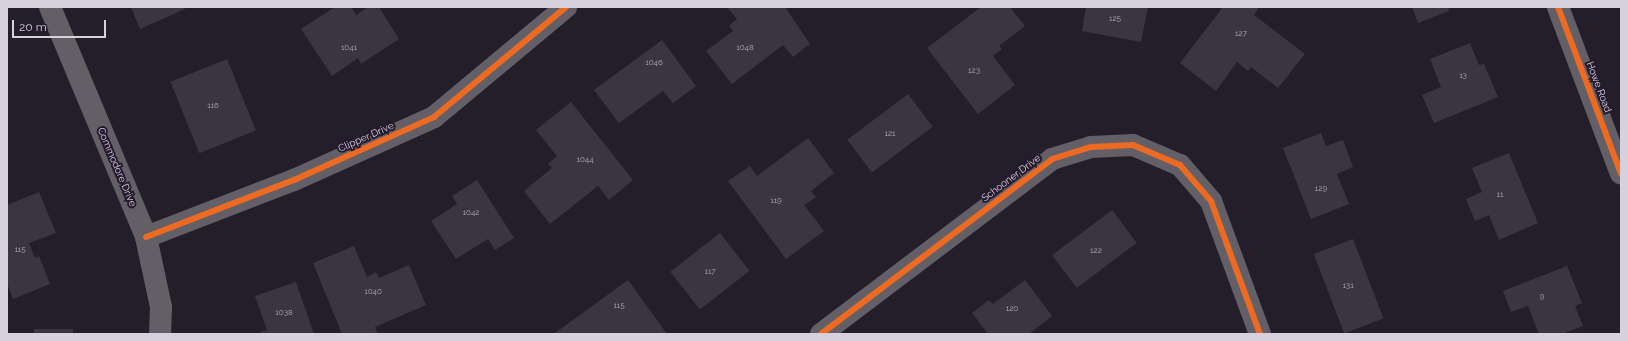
<!DOCTYPE html>
<html>
<head>
<meta charset="utf-8">
<style>
  body { margin:0 }
  #map { position:relative; width:1628px; height:341px; overflow:hidden; background:#241e2a; font-family:Raleway,sans-serif }
  div>[style] { position:absolute }
  [style*='--x'] { left:calc(var(--x)*1px); top:calc(var(--y)*1px); width:calc(var(--w)*1px); rotate:calc(var(--a)*1deg) }
  .building>* { inset:0; background:#3b3541; transform-origin:0 0 }
  .minor>* { height:22px; margin:-11px; padding:0 11px; transform-origin:11px; border-radius:11px; background:#635f66 }
  .cycleway>* { height:6px; margin:-3px; padding:0 3px; transform-origin:3px; border-radius:3px; background:#ed6a23 }
  span { translate:-50% -50%; white-space:nowrap; text-align:center; line-height:1.15; -webkit-text-stroke:4px #251a2e; paint-order:stroke }
  .number-label { font-size:8px; color:#b0a9b6 }
  .number-label span { -webkit-text-stroke-width:0 }
  .street-label { font-size:10px; color:#d7d0dd }
  .frame { position:absolute; inset:0; border:8px solid #d7d0dd; pointer-events:none }
  .scale { position:absolute; left:12px; top:20px; width:94px; height:18px; box-sizing:border-box; border:2px solid #d7d0dd; border-top:0; padding-left:5px; font-size:12px; line-height:14px; white-space:nowrap; color:#d7d0dd; -webkit-text-stroke:3px #251a2e; paint-order:stroke }
</style>
</head>
<body>
<div id="map">
  <div class="building">
    <div style="clip-path:polygon(131px 7px,184px 7px,185px 9px,140px 29px)"></div>
    <div style="clip-path:polygon(335px 7px,351px 7px,356px 15px,368px 7px,379px 7px,399px 39px,361px 64px,358px 58px,332px 76px,301px 29px)"></div>
    <div style="clip-path:polygon(727px 7px,785px 7px,810px 44px,793px 57px,783px 45px,732px 84px,706px 51px,733px 31px,729px 26px,737px 19px)"></div>
    <div style="clip-path:polygon(981px 7px,1010px 7px,1025px 26px,999px 46px,1002px 49px,993px 56px,1015px 85px,978px 114px,927px 48px)"></div>
    <div style="clip-path:polygon(1086px 7px,1148px 7px,1141px 42px,1082px 31px)"></div>
    <div style="clip-path:polygon(1223px 7px,1259px 7px,1254px 15px,1305px 54px,1278px 88px,1251px 67px,1248px 71px,1237px 62px,1216px 91px,1180px 63px)"></div>
    <div style="clip-path:polygon(1412px 7px,1448px 7px,1449px 11px,1418px 23px)"></div>
    <div style="clip-path:polygon(662px 40px,696px 86px,673px 103px,663px 91px,619px 123px,594px 90px)"></div>
    <div style="clip-path:polygon(1470px 43px,1479px 65px,1484px 64px,1498px 97px,1434px 123px,1422px 95px,1441px 87px,1430px 59px)"></div>
    <div style="left:227px;top:59px;width:77px;height:61px;rotate:68deg"></div>
    <div style="left:908px;top:94px;width:41px;height:76px;rotate:53deg"></div>
    <div style="clip-path:polygon(571px 102px,633px 180px,609px 200px,598px 186px,550px 224px,524px 191px,552px 168px,548px 164px,557px 156px,536px 130px)"></div>
    <div style="clip-path:polygon(1321px 133px,1326px 146px,1343px 140px,1353px 167px,1337px 174px,1349px 204px,1311px 219px,1283px 148px)"></div>
    <div style="clip-path:polygon(808px 138px,834px 173px,811px 191px,816px 197px,804px 205px,824px 231px,786px 259px,728px 181px,750px 166px,757px 176px)"></div>
    <div style="clip-path:polygon(1509px 153px,1538px 223px,1499px 240px,1489px 215px,1475px 221px,1466px 199px,1482px 192px,1472px 168px)"></div>
    <div style="clip-path:polygon(477px 180px,514px 238px,495px 250px,488px 239px,456px 259px,431px 221px,457px 204px,452px 196px)"></div>
    <div style="clip-path:polygon(39px 192px,56px 233px,29px 243px,35px 258px,39px 256px,50px 284px,13px 299px,7px 283px,7px 205px)"></div>
    <div style="left:1112px;top:210px;width:41px;height:75px;rotate:53deg"></div>
    <div style="left:720px;top:233px;width:48px;height:63px;rotate:52deg"></div>
    <div style="left:1353px;top:239px;width:85px;height:42px;rotate:69deg"></div>
    <div style="clip-path:polygon(354px 246px,367px 277px,376px 272px,379px 278px,409px 265px,426px 305px,375px 327px,378px 334px,342px 334px,313px 263px)"></div>
    <div style="clip-path:polygon(1567px 266px,1582px 303px,1575px 306px,1583px 326px,1562px 334px,1539px 334px,1528px 306px,1511px 312px,1503px 291px)"></div>
    <div style="clip-path:polygon(628px 280px,667px 334px,556px 334px,555px 333px)"></div>
    <div style="clip-path:polygon(1025px 280px,1052px 316px,1029px 334px,988px 334px,972px 313px,989px 300px,993px 304px)"></div>
    <div style="clip-path:polygon(296px 282px,314px 334px,256px 334px,267px 330px,255px 296px)"></div>
    <div style="left:34px;top:329px;width:39px;height:5px"></div>
  </div>
  <div class="minor">
    <div style="--x:50;--y:7;--w:249;--a:67.3"></div>
    <div style="--x:146;--y:237;--w:72;--a:77.9"></div>
    <div style="--x:161;--y:307;--w:27;--a:92"></div>
    <div style="--x:1558;--y:7;--w:178;--a:69.3"></div>
    <div style="--x:146;--y:237;--w:159;--a:-21.1"></div>
    <div style="--x:294;--y:180;--w:154;--a:-24.2"></div>
    <div style="--x:434;--y:117;--w:172;--a:-39.8"></div>
    <div style="--x:821;--y:334;--w:290;--a:-37.1"></div>
    <div style="--x:1052;--y:159;--w:41;--a:-17.1"></div>
    <div style="--x:1091;--y:147;--w:42;--a:-2.7"></div>
    <div style="--x:1133;--y:145;--w:51;--a:23.1"></div>
    <div style="--x:1180;--y:165;--w:48;--a:49.3"></div>
    <div style="--x:1211;--y:201;--w:142;--a:69.8"></div>
  </div>
  <div class="cycleway">
    <div style="--x:1558;--y:7;--w:178;--a:69.3"></div>
    <div style="--x:146;--y:237;--w:159;--a:-21.1"></div>
    <div style="--x:294;--y:180;--w:154;--a:-24.2"></div>
    <div style="--x:434;--y:117;--w:172;--a:-39.8"></div>
    <div style="--x:821;--y:334;--w:290;--a:-37.1"></div>
    <div style="--x:1052;--y:159;--w:41;--a:-17.1"></div>
    <div style="--x:1091;--y:147;--w:42;--a:-2.7"></div>
    <div style="--x:1133;--y:145;--w:51;--a:23.1"></div>
    <div style="--x:1180;--y:165;--w:48;--a:49.3"></div>
    <div style="--x:1211;--y:201;--w:142;--a:69.8"></div>
  </div>
  <div class="number-label">
    <span style="left:1115px;top:19px">125</span>
    <span style="left:1241px;top:34px">127</span>
    <span style="left:349px;top:48px">1041</span>
    <span style="left:745px;top:48px">1048</span>
    <span style="left:654px;top:63px">1046</span>
    <span style="left:974px;top:71px">123</span>
    <span style="left:1463px;top:76px">13</span>
    <span style="left:213px;top:106px">116</span>
    <span style="left:890px;top:134px">121</span>
    <span style="left:585px;top:160px">1044</span>
    <span style="left:1321px;top:189px">129</span>
    <span style="left:1500px;top:195px">11</span>
    <span style="left:776px;top:201px">119</span>
    <span style="left:471px;top:213px">1042</span>
    <span style="left:20px;top:250px">115</span>
    <span style="left:1096px;top:251px">122</span>
    <span style="left:710px;top:272px">117</span>
    <span style="left:1348px;top:286px">131</span>
    <span style="left:373px;top:292px">1040</span>
    <span style="left:1542px;top:297px">9</span>
    <span style="left:619px;top:306px">115</span>
    <span style="left:1012px;top:309px">120</span>
    <span style="left:284px;top:313px">1038</span>
  </div>
  <div class="street-label">
    <span style="left:1599px;top:87px;rotate:69deg">Howe Road</span>
    <span style="left:366px;top:137px;rotate:-24deg">Clipper Drive</span>
    <span style="left:117px;top:167px;rotate:67deg">Commodore Drive</span>
    <span style="left:1011px;top:178px;rotate:-37deg">Schooner Drive</span>
  </div>
  <div class="frame"></div>
  <div class="scale">20 m</div>
</div>
</body>
</html>
